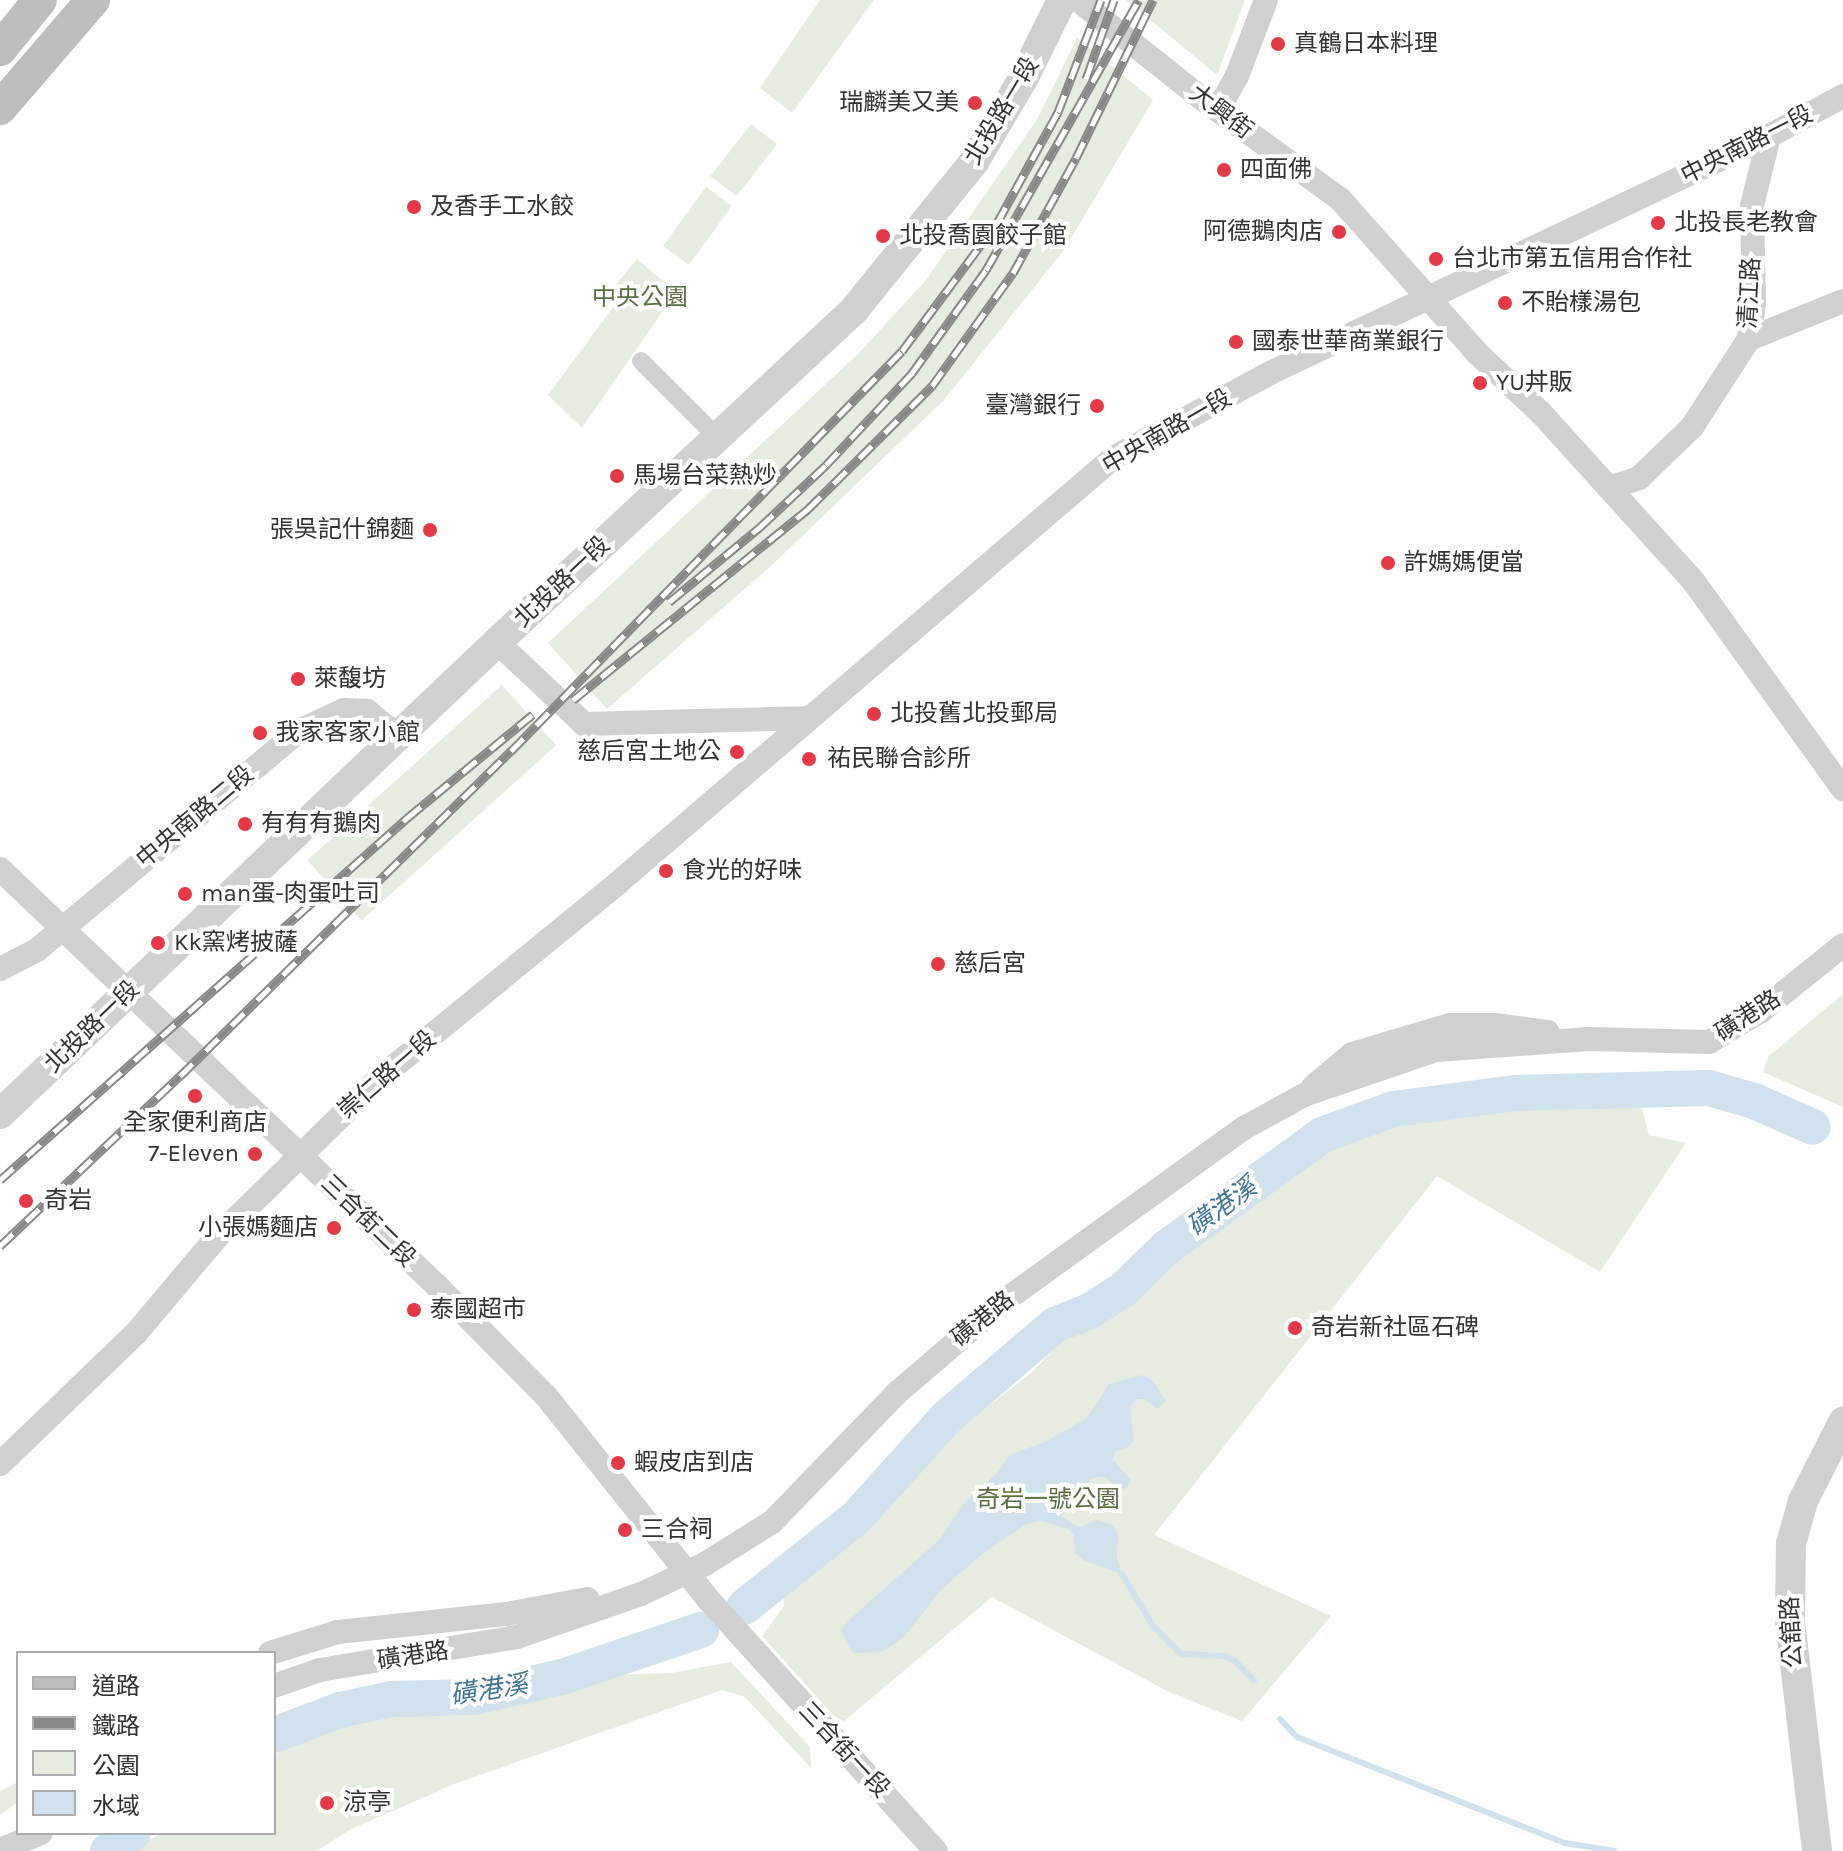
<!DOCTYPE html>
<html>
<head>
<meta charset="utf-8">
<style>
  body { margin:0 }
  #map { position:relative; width:1843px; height:1851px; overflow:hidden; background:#fff; font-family:Karla,"Noto Sans TC",sans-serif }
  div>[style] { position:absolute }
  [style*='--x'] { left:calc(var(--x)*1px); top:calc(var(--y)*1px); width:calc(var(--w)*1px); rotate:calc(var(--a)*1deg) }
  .green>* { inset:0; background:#e6ecdf; transform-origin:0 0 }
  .water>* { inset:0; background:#cfe2ee }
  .stream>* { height:6px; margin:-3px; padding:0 3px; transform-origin:3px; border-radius:3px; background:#cfe2ee }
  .river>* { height:36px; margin:-18px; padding:0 18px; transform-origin:18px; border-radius:18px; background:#cfe2ee }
  .pedestrian>* { height:18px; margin:-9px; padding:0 9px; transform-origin:9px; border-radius:9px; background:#d0d0d0 }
  .minor>* { height:24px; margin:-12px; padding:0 12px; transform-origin:12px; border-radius:12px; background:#d0d0d0 }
  .tertiary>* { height:30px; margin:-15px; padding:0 15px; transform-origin:15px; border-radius:15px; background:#d0d0d0 }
  .secondary>* { height:34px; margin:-17px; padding:0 17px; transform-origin:17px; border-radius:17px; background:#bdbdbd }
  .rail>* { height:9px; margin-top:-4.5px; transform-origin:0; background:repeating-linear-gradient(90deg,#fff 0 18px,#888 0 36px); box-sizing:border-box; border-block:2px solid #888 }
  .dots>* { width:22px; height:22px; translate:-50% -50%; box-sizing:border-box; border:4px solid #fff; border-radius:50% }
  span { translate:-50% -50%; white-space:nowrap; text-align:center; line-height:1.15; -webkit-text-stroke:8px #fff; paint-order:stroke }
  .poi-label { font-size:24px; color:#333 }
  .left { translate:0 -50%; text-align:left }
  .right { translate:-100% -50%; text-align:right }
  .street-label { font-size:24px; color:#333 }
  .park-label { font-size:24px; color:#56703f }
  .water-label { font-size:26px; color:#3f7597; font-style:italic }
  .legend { position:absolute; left:16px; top:1651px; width:260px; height:184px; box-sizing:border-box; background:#fff; border:2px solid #adadad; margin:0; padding:10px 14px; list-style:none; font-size:24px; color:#333 }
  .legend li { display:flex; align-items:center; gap:16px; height:40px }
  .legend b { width:40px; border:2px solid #adadad }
</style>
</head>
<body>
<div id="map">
  <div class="green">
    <div style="clip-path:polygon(820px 0,874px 0,792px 113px,760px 88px)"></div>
    <div style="clip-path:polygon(1126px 0,1245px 0,1217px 75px)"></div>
    <div style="clip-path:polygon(1077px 38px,1153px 100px,1064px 250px,944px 400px,772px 565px,607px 709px,548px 643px,859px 353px,926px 280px,1038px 118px)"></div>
    <div style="left:751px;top:124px;width:33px;height:66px;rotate:38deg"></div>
    <div style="left:706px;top:187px;width:32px;height:73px;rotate:36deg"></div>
    <div style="clip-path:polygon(637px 259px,676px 292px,582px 428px,548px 395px,614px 306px,605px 298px)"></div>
    <div style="left:502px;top:685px;width:81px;height:262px;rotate:48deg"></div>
    <div style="clip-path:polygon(1843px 994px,1843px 1107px,1763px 1072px,1768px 1057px)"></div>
    <div style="clip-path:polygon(1564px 1107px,1642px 1108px,1649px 1135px,1686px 1143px,1600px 1272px,1437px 1176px,1154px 1535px,1331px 1616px,1242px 1721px,1169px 1692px,992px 1597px,844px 1721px,834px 1716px,762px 1636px,784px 1606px,783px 1594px,877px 1514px,919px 1463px,948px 1437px,1031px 1373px,1066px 1337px,1115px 1311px,1161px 1265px,1320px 1145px,1400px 1118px,1481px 1109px)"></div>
    <div style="clip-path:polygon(731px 1662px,810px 1747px,811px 1768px,745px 1697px,722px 1690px,457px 1783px,351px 1829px,317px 1851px,131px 1851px,162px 1833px,274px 1833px,274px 1756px,294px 1740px,346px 1722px,390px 1712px,474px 1703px,500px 1685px,535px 1677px,671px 1673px)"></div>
    <div style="clip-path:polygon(18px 1782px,18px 1802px,0 1815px,0 1791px)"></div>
  </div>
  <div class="water">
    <div style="clip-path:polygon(1142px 1375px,1152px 1380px,1166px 1400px,1158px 1409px,1144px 1399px,1136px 1399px,1130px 1406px,1134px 1440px,1129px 1447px,1115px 1452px,1113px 1460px,1131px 1480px,1128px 1486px,1121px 1491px,1105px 1477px,1097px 1477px,1090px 1479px,1085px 1489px,1068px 1483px,1061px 1487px,1059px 1504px,1059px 1515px,1080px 1527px,1096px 1520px,1113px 1525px,1118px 1535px,1117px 1558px,1122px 1574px,1085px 1561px,1075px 1553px,1074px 1535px,1068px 1529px,1041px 1521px,1026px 1524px,981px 1555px,941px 1590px,904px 1637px,882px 1652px,853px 1653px,841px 1631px,849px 1620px,939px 1540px,965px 1502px,996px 1474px,1010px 1455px,1047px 1441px,1087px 1418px,1109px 1384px)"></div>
  </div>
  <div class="stream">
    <div style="--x:1122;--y:1574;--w:61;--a:59.2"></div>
    <div style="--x:1153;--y:1626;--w:40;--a:45"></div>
    <div style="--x:1181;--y:1654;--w:44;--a:2.6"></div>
    <div style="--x:1225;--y:1656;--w:11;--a:27"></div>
    <div style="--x:1235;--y:1661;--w:27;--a:45"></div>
    <div style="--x:1280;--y:1719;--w:25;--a:47"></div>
    <div style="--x:1297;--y:1737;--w:288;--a:21.6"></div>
    <div style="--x:1565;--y:1843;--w:50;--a:9.3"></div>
  </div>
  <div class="river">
    <div style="--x:744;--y:1607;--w:143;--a:-38.5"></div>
    <div style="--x:856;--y:1518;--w:135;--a:-48"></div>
    <div style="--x:946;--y:1418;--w:143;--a:-40.5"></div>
    <div style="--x:1055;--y:1325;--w:38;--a:-22"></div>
    <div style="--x:1090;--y:1311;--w:40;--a:-32.9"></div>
    <div style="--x:1124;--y:1289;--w:59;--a:-44.3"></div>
    <div style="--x:1166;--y:1248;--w:193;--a:-35.9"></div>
    <div style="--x:1322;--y:1135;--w:76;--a:-20.1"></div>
    <div style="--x:1393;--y:1109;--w:125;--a:-7.4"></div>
    <div style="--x:1517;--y:1093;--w:192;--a:-1.5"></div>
    <div style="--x:1709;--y:1088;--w:47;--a:16.1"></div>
    <div style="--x:1754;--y:1101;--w:64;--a:23.8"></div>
    <div style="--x:274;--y:1735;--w:71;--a:-20.7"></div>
    <div style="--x:340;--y:1710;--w:52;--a:-12.2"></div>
    <div style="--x:391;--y:1699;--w:83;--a:-1.4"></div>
    <div style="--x:474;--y:1697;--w:90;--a:-12.8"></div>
    <div style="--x:562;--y:1677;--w:147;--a:-18.7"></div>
    <div style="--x:108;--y:1851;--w:31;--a:-36"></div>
  </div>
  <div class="pedestrian">
    <div style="--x:641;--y:361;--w:109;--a:45"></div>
  </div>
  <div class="minor">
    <div style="--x:1078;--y:0;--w:162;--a:38.5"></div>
    <div style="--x:1205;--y:101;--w:167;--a:36"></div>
    <div style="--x:1340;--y:199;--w:206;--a:48.3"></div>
    <div style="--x:1477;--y:353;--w:88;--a:43.2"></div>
    <div style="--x:1541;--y:413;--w:228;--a:47.8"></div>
    <div style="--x:1694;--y:582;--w:255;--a:54.3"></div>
    <div style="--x:1218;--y:110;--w:39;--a:-61"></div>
    <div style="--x:1237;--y:76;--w:81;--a:-69.1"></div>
    <div style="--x:1749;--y:339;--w:101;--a:-22"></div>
    <div style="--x:1609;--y:488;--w:32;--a:-18"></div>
    <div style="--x:1639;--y:478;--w:74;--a:-43.9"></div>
    <div style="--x:1692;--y:427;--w:105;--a:-57.1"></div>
    <div style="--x:1749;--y:339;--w:37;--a:-82"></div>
    <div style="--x:1754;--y:302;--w:96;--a:-91.2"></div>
    <div style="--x:1752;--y:206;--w:72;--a:-76.3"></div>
    <div style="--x:497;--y:642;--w:120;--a:43.3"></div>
    <div style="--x:584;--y:724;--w:222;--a:-1.5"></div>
    <div style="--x:0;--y:869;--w:603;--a:43.66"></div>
    <div style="--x:436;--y:1285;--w:156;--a:45.3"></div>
    <div style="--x:546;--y:1396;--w:260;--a:51.4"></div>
    <div style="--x:708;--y:1599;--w:340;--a:47.9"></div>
    <div style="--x:0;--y:969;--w:42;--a:-27.2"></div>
    <div style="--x:37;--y:950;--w:341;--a:-39.9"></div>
    <div style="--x:299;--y:731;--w:50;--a:-25"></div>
    <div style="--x:344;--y:710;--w:23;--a:2"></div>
    <div style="--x:367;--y:711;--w:41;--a:39.1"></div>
    <div style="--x:1313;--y:1087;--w:51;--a:-40.2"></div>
    <div style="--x:1352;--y:1054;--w:102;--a:-16.5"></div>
    <div style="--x:1450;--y:1025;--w:45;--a:0"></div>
    <div style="--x:1495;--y:1025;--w:53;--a:7.5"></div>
    <div style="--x:0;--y:1464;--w:190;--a:-43.9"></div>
    <div style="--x:137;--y:1332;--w:124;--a:-49.9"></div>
    <div style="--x:217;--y:1237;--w:229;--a:-44.3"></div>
    <div style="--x:381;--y:1077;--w:308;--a:-39.3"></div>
    <div style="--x:619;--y:882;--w:651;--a:-40.64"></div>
    <div style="--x:1113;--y:458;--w:179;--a:-28.4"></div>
    <div style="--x:1270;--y:373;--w:552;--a:-25.41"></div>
    <div style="--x:1769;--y:136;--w:84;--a:-28.4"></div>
    <div style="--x:270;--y:1653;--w:71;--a:-17.2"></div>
    <div style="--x:338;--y:1632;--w:170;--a:-6.1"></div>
    <div style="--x:507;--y:1614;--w:82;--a:-10.5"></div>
    <div style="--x:274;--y:1686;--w:49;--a:-19.2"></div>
    <div style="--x:320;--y:1670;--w:200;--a:-9.5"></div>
    <div style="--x:517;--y:1637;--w:131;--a:-19.1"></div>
    <div style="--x:641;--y:1594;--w:71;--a:-25.1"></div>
    <div style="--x:705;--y:1564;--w:79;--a:-32.1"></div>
    <div style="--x:772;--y:1522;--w:181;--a:-45.9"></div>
    <div style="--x:898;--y:1392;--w:140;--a:-40.6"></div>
    <div style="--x:1004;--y:1301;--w:296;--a:-35.8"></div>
    <div style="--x:1244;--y:1128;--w:68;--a:-28.8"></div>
    <div style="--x:1304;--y:1095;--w:139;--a:-18.8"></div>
    <div style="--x:1436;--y:1050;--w:153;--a:-4.1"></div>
    <div style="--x:1589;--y:1039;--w:120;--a:1.4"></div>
    <div style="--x:1709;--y:1042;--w:61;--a:-30.8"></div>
    <div style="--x:1761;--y:1011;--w:105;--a:-38.8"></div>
    <div style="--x:0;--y:1850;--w:44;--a:-22.5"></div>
  </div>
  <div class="tertiary">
    <div style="--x:0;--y:1114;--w:685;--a:-43.52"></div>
    <div style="--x:497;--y:642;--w:488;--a:-42.9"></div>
    <div style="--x:854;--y:310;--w:191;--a:-51"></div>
    <div style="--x:974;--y:162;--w:99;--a:-59.5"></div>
    <div style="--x:1024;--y:77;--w:86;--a:-63.7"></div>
    <div style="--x:1817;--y:1851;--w:232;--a:-96.7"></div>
    <div style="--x:1790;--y:1621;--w:77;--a:-89.3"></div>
    <div style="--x:1791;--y:1544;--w:45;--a:-74.4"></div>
    <div style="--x:1803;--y:1501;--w:89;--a:-63.1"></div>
  </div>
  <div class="secondary">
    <div style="--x:0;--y:49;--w:63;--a:-50.8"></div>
    <div style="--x:0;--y:108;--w:143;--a:-49.3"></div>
  </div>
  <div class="rail">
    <div style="--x:1086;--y:79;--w:84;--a:-70.5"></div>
    <div style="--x:669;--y:602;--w:118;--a:-39.5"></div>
    <div style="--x:760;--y:527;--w:91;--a:-43.2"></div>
    <div style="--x:826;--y:465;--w:126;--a:-46.9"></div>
    <div style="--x:912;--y:373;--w:127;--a:-54.3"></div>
    <div style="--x:986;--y:270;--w:310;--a:-60.5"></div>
    <div style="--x:573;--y:700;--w:303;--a:-39.1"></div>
    <div style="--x:808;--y:509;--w:175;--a:-44.8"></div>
    <div style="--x:932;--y:386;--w:139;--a:-54.4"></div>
    <div style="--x:1013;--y:273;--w:131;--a:-61.3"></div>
    <div style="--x:1076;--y:158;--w:176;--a:-64"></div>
    <div style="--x:0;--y:1180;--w:545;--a:-41.65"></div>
    <div style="--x:407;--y:818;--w:163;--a:-39.5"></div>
    <div style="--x:0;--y:1246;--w:248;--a:-43.4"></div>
    <div style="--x:180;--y:1076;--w:464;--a:-44.5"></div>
    <div style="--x:511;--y:751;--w:559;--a:-45.65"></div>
    <div style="--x:902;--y:351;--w:159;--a:-53.4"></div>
    <div style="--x:997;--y:223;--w:127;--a:-61.2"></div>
    <div style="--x:1058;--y:112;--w:120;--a:-69"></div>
  </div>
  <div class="dots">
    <div style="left:1278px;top:44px;background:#e63946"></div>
    <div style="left:975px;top:103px;background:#e63946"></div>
    <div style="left:1224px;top:170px;background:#e63946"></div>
    <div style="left:414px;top:207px;background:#e63946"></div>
    <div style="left:1658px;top:223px;background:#e63946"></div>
    <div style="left:1339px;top:232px;background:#e63946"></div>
    <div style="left:883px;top:236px;background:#e63946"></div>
    <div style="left:1436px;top:259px;background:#e63946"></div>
    <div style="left:1505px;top:303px;background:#e63946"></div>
    <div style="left:1236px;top:342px;background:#e63946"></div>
    <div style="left:1480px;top:383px;background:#e63946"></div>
    <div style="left:1097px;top:406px;background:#e63946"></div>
    <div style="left:617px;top:476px;background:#e63946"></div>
    <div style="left:430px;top:530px;background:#e63946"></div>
    <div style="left:1388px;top:563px;background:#e63946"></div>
    <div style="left:298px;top:679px;background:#e63946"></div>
    <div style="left:874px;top:714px;background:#e63946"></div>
    <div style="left:260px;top:733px;background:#e63946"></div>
    <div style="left:737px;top:752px;background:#e63946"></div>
    <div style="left:809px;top:759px;background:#e63946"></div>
    <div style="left:245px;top:824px;background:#e63946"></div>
    <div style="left:666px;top:871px;background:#e63946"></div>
    <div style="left:185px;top:894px;background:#e63946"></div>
    <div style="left:158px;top:943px;background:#e63946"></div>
    <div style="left:938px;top:964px;background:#e63946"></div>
    <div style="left:195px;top:1096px;background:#e63946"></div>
    <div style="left:255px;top:1154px;background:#e63946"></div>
    <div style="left:26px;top:1201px;background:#e63946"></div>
    <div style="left:334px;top:1228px;background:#e63946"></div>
    <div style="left:414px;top:1310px;background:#e63946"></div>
    <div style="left:1295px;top:1328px;background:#e63946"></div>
    <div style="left:618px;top:1463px;background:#e63946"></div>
    <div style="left:625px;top:1530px;background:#e63946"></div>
    <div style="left:327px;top:1803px;background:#e63946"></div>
  </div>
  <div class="poi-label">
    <span class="left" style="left:1294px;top:44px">真鶴日本料理</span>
    <span class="right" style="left:959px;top:103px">瑞麟美又美</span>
    <span class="left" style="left:1240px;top:170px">四面佛</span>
    <span class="left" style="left:430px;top:207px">及香手工水餃</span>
    <span class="left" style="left:1674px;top:223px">北投長老教會</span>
    <span class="right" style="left:1323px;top:232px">阿德鵝肉店</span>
    <span class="left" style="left:899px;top:236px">北投喬園餃子館</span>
    <span class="left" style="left:1452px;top:259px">台北市第五信用合作社</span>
    <span class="left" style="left:1521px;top:303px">不貽樣湯包</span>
    <span class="left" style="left:1252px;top:342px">國泰世華商業銀行</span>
    <span class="left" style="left:1496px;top:383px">YU丼販</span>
    <span class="right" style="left:1081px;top:406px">臺灣銀行</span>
    <span class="left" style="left:633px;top:476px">馬場台菜熱炒</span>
    <span class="right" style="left:414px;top:530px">張吳記什錦麵</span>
    <span class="left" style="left:1404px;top:563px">許媽媽便當</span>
    <span class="left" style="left:314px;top:679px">萊馥坊</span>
    <span class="left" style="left:890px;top:714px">北投舊北投郵局</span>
    <span class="left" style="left:276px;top:733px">我家客家小館</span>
    <span class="right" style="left:721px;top:752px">慈后宮土地公</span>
    <span class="left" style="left:827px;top:759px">祐民聯合診所</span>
    <span class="left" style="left:261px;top:824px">有有有鵝肉</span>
    <span class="left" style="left:682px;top:871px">食光的好味</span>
    <span class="left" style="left:201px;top:894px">man蛋-肉蛋吐司</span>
    <span class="left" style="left:174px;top:943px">Kk窯烤披薩</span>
    <span class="left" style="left:954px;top:964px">慈后宮</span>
    <span style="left:195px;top:1123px">全家便利商店</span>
    <span class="right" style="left:239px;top:1154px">7-Eleven</span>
    <span class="left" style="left:44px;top:1201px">奇岩</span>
    <span class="right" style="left:318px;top:1228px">小張媽麵店</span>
    <span class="left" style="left:430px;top:1310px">泰國超市</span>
    <span class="left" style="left:1311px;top:1328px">奇岩新社區石碑</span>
    <span class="left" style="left:634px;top:1463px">蝦皮店到店</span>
    <span class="left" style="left:641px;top:1530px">三合祠</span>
    <span class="left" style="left:343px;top:1803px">涼亭</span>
  </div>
  <div class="street-label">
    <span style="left:1002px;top:111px;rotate:-59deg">北投路一段</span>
    <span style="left:1221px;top:112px;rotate:37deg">大興街</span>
    <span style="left:1747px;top:145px;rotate:-27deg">中央南路一段</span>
    <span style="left:1750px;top:293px;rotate:-87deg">清江路</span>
    <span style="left:1167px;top:432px;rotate:-30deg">中央南路一段</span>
    <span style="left:562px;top:582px;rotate:-43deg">北投路一段</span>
    <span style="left:195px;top:817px;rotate:-40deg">中央南路二段</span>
    <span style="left:1748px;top:1016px;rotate:-33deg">磺港路</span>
    <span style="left:92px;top:1027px;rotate:-44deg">北投路一段</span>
    <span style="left:387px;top:1075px;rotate:-41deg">崇仁路一段</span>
    <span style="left:368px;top:1221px;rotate:44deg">三合街二段</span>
    <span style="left:983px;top:1319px;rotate:-39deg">磺港路</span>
    <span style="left:1792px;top:1632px;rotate:-93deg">公舘路</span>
    <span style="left:413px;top:1656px;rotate:-9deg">磺港路</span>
    <span style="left:844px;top:1750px;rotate:47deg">三合街一段</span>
  </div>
  <div class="park-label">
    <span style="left:640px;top:298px">中央公園</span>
    <span style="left:1048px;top:1500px">奇岩一號公園</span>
  </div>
  <div class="water-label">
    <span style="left:1222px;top:1207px;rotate:-36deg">磺港溪</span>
    <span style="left:489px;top:1690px;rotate:-9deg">磺港溪</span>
  </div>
  <ul class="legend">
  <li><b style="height:10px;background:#bdbdbd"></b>道路</li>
  <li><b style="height:10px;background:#888"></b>鐵路</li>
  <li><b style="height:22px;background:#e6ecdf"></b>公園</li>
  <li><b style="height:22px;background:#cfe2ee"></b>水域</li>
  </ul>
</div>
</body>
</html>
